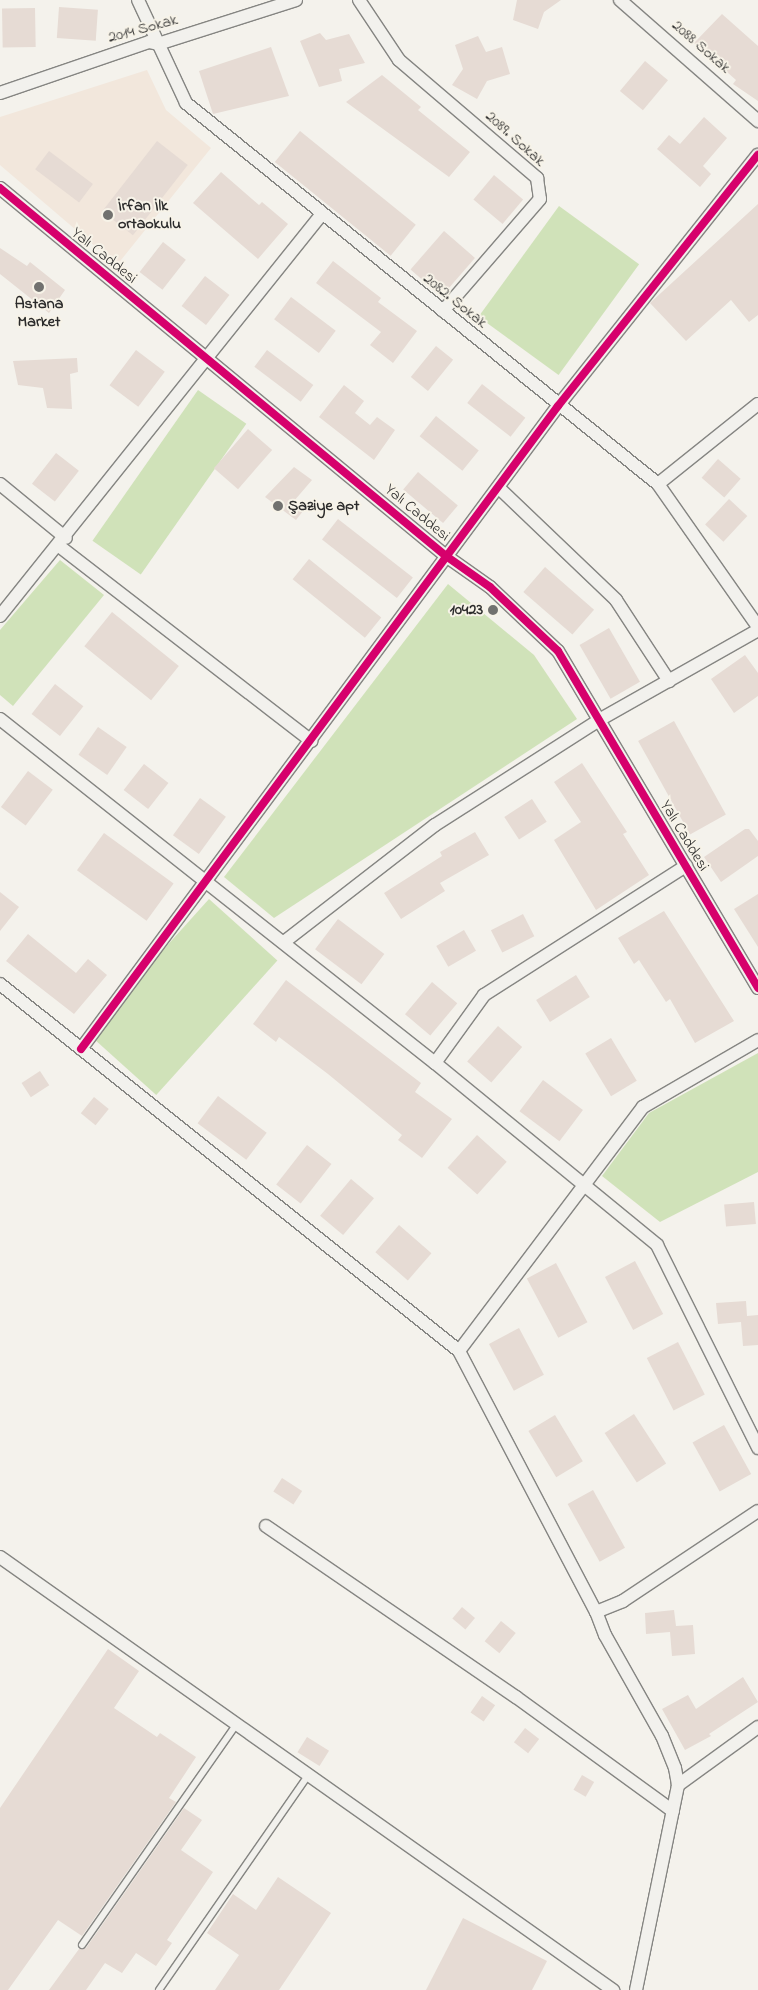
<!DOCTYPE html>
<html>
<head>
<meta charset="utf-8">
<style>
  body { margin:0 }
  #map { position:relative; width:758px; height:1990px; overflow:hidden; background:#f4f2ec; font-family:"Indie Flower",sans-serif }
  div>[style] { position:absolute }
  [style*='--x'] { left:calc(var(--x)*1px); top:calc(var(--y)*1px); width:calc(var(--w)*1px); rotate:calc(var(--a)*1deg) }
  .built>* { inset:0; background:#f2e7dc }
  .green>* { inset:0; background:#d0e2b9; transform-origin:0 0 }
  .building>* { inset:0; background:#e6dbd4; transform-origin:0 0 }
  .roads { filter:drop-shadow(1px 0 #858582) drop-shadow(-1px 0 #858582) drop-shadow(0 1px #858582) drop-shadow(0 -1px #858582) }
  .lane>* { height:6px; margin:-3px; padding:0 3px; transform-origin:3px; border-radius:3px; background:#f2f1ed }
  .street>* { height:12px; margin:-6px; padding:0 6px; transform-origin:6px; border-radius:6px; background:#f2f1ed }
  .cycleway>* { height:8px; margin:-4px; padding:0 4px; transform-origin:4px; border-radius:4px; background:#d6006c }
  .dots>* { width:14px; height:14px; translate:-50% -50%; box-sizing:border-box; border:2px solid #f7f3e8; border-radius:50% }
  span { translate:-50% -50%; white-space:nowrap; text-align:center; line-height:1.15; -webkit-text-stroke:4px #f7f3e8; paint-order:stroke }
  .street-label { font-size:16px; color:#2b2b2b }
  .poi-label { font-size:16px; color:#2b2b2b; font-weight:700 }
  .left { translate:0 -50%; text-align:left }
  .right { translate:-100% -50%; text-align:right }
</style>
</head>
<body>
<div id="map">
  <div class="built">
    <div style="clip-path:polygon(147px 70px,166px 110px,211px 148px,117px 265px,0 165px,0 117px)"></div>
  </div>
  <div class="green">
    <div style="left:559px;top:206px;width:99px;height:137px;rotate:36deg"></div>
    <div style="left:198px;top:390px;width:59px;height:184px;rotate:35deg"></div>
    <div style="clip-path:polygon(60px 560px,104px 595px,13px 706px,0 695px,0 630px)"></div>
    <div style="clip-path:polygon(448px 584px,534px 655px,577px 719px,274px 918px,224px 877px)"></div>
    <div style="left:209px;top:899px;width:92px;height:181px;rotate:42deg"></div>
    <div style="clip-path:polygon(758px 1053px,758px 1172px,660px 1222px,602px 1176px,649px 1113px)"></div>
  </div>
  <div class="building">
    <div style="clip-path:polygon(517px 0,561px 0,544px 12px,538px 29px,513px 20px)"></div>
    <div style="left:59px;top:7px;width:39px;height:31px;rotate:4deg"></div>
    <div style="left:35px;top:8px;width:39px;height:33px;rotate:89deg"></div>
    <div style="clip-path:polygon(722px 14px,758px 46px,758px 101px,733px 84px,736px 80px,694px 43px)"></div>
    <div style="clip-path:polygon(320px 33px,326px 40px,349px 34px,365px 63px,339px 69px,342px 81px,319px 87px,300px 41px)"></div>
    <div style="clip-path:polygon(478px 36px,486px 52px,502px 47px,510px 74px,487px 81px,477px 99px,452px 85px,463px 69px,455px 45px)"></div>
    <div style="clip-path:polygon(271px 47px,289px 96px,213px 114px,199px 71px)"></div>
    <div style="left:645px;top:61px;width:30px;height:39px;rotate:40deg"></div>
    <div style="clip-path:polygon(382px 75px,421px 107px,418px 110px,470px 152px,449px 177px,346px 102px)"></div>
    <div style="clip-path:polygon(704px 117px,727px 138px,703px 166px,711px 174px,700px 187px,657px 149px,669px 135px,680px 144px)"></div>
    <div style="left:300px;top:131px;width:149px;height:40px;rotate:39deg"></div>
    <div style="left:157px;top:141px;width:39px;height:89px;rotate:38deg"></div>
    <div style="left:49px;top:151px;width:55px;height:23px;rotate:37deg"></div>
    <div style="clip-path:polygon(221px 172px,259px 205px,262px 202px,288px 224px,258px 259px,193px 203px)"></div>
    <div style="left:494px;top:175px;width:38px;height:32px;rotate:40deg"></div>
    <div style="clip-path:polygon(758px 204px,758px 315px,749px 322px,731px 300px,686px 341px,650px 303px)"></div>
    <div style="left:444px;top:231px;width:41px;height:51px;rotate:41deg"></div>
    <div style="left:163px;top:242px;width:29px;height:38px;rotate:38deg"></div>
    <div style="clip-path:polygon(0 248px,27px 266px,30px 262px,65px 290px,49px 313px,0 274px)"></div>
    <div style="clip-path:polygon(333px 261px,381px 298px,378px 302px,417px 331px,393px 363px,370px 345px,381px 332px,316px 283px)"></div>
    <div style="left:205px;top:276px;width:31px;height:38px;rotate:38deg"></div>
    <div style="left:291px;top:297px;width:56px;height:28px;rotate:37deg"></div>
    <div style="left:436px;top:346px;width:22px;height:40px;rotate:39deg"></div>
    <div style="left:136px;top:350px;width:36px;height:44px;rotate:37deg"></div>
    <div style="left:267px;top:350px;width:58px;height:21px;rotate:37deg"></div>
    <div style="clip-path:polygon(77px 358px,78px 372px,70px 374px,72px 409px,47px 408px,43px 388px,18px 385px,13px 361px)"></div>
    <div style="left:482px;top:384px;width:55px;height:24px;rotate:38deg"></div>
    <div style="clip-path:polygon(344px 385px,364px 401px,355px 413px,370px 425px,377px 417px,395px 430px,374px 460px,319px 417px)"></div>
    <div style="left:436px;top:416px;width:55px;height:26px;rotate:39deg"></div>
    <div style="left:248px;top:429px;width:32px;height:52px;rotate:41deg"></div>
    <div style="left:56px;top:453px;width:29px;height:39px;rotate:38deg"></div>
    <div style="left:718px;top:459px;width:30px;height:25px;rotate:41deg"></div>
    <div style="clip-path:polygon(294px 467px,312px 480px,294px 501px,303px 511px,296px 520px,265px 497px)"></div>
    <div style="left:418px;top:472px;width:52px;height:23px;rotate:40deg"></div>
    <div style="left:729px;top:499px;width:25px;height:35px;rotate:43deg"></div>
    <div style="left:338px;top:519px;width:95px;height:26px;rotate:38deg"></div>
    <div style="left:309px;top:559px;width:93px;height:26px;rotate:39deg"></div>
    <div style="left:545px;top:567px;width:65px;height:33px;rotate:41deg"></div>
    <div style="left:112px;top:612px;width:86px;height:44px;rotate:39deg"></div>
    <div style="left:609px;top:628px;width:62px;height:34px;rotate:60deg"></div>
    <div style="clip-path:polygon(745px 655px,758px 673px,758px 696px,734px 713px,711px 679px)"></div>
    <div style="left:55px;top:684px;width:36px;height:38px;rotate:38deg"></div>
    <div style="left:674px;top:721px;width:107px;height:41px;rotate:61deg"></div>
    <div style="left:98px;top:727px;width:35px;height:34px;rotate:35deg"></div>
    <div style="clip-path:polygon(582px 763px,627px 832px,623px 834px,649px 875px,596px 910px,554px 840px,581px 822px,554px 782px)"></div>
    <div style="left:144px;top:764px;width:31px;height:33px;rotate:38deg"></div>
    <div style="left:28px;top:771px;width:31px;height:45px;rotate:37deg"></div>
    <div style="left:200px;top:798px;width:32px;height:46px;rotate:36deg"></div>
    <div style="left:532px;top:799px;width:27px;height:33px;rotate:57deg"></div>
    <div style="clip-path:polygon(745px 829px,749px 829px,758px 841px,758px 856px,721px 882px,704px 857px)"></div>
    <div style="clip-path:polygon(475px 832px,489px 855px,440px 883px,445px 891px,401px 919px,384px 893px,442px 856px,440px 852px)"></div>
    <div style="left:104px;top:833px;width:86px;height:46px;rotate:36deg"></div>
    <div style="clip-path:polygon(0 892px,19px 907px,0 931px)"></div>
    <div style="clip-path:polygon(758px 894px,758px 947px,734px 909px)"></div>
    <div style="clip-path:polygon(664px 911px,734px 1021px,695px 1043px,670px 999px,666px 1002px,639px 960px,634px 964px,618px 938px)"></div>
    <div style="left:523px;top:914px;width:25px;height:36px;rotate:63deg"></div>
    <div style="left:338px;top:919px;width:58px;height:38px;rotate:37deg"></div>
    <div style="left:464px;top:930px;width:24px;height:32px;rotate:60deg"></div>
    <div style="clip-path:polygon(28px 934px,76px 973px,88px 959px,107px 975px,74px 1014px,6px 961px)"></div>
    <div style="left:576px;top:975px;width:26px;height:47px;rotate:58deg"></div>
    <div style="clip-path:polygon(286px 980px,421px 1083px,415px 1092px,452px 1119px,422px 1158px,398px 1140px,402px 1135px,328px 1074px,279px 1037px,276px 1042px,253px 1024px)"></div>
    <div style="left:432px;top:982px;width:33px;height:42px;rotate:40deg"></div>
    <div style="left:498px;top:1026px;width:32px;height:47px;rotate:41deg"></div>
    <div style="left:611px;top:1038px;width:50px;height:30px;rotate:59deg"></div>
    <div style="left:40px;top:1071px;width:17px;height:22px;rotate:57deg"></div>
    <div style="left:543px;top:1080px;width:50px;height:39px;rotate:37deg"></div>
    <div style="left:218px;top:1096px;width:61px;height:34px;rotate:37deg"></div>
    <div style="left:94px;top:1097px;width:19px;height:21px;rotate:39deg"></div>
    <div style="left:477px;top:1135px;width:40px;height:44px;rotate:42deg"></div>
    <div style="left:307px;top:1145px;width:31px;height:50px;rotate:38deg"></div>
    <div style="left:351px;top:1179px;width:30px;height:48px;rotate:40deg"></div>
    <div style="left:754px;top:1202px;width:22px;height:30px;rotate:85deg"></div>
    <div style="left:399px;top:1225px;width:43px;height:36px;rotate:41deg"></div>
    <div style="left:635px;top:1261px;width:60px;height:34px;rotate:62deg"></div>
    <div style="left:556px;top:1263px;width:67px;height:33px;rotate:62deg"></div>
    <div style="clip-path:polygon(746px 1301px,747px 1316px,758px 1315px,758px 1345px,743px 1346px,741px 1322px,718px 1324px,716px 1303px)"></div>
    <div style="left:519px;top:1328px;width:53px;height:34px;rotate:62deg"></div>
    <div style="left:678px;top:1342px;width:59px;height:35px;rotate:63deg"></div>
    <div style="left:634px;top:1414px;width:59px;height:35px;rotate:57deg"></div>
    <div style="left:555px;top:1415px;width:54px;height:31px;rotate:59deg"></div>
    <div style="left:724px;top:1425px;width:56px;height:36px;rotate:61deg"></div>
    <div style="left:282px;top:1478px;width:24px;height:16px;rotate:33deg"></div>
    <div style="left:593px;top:1490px;width:66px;height:29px;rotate:61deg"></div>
    <div style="left:462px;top:1607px;width:17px;height:15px;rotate:40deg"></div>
    <div style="clip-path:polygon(674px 1610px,676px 1626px,693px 1625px,695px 1654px,672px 1656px,670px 1632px,646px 1634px,645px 1613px)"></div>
    <div style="left:501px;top:1621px;width:19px;height:26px;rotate:39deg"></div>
    <div style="clip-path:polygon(108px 1649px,139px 1671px,114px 1708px,157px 1737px,160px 1733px,196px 1757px,169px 1798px,176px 1802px,82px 1936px,58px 1920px,8px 1990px,0 1990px,0 1808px)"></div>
    <div style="clip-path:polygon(743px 1677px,758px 1702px,709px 1734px,711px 1736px,685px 1750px,662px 1709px,688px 1695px,696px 1709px)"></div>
    <div style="left:482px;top:1696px;width:16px;height:20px;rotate:35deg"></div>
    <div style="left:525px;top:1728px;width:18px;height:18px;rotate:38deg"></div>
    <div style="left:307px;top:1737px;width:26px;height:18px;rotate:32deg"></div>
    <div style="left:582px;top:1775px;width:14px;height:17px;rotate:30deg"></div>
    <div style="clip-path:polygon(184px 1808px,202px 1820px,181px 1850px,213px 1872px,167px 1940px,172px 1943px,156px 1966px,136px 1953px,122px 1973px,105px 1963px,86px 1990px,49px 1990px,79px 1949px,86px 1948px)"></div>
    <div style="clip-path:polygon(278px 1877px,331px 1913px,279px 1990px,215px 1990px,239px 1955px,207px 1933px,233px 1894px,256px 1910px)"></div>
    <div style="clip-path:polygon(463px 1918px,547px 1961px,532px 1990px,426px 1990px)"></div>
  </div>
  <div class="roads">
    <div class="lane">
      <div style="--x:82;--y:1945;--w:270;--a:-55"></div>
      <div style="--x:159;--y:1990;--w:263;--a:-55.2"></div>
    </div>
    <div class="street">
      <div style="--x:138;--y:0;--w:114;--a:65"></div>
      <div style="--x:186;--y:103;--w:607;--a:38.91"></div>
      <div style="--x:658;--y:484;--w:174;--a:55"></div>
      <div style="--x:359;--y:0;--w:72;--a:56.3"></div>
      <div style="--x:399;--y:60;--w:182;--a:40.5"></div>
      <div style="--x:537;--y:178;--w:21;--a:82"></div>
      <div style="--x:540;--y:199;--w:148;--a:130.9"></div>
      <div style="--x:620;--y:0;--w:184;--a:41.2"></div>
      <div style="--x:0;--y:93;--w:157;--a:-18.9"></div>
      <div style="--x:149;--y:42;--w:9;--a:13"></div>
      <div style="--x:158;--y:44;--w:145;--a:-17.7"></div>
      <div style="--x:0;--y:188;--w:578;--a:39.53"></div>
      <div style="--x:446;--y:556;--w:54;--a:35.2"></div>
      <div style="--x:490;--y:587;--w:93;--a:43.3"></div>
      <div style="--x:558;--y:651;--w:392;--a:59.3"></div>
      <div style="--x:0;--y:484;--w:85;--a:39.3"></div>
      <div style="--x:658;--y:484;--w:128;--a:-38.7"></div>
      <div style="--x:499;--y:488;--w:162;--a:43.7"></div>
      <div style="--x:616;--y:600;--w:97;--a:56.8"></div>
      <div style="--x:59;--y:546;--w:319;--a:37.7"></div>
      <div style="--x:0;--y:616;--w:514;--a:-51.32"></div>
      <div style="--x:0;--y:719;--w:555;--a:38.34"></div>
      <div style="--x:435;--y:1063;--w:287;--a:39.3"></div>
      <div style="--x:657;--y:1245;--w:227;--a:63.5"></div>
      <div style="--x:284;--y:942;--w:191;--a:-37.8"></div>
      <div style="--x:435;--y:825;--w:195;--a:-32.6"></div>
      <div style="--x:599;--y:720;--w:183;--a:-29.5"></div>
      <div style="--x:0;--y:984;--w:588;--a:38.64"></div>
      <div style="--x:459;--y:1351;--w:295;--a:62.3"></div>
      <div style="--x:81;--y:1049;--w:801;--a:-53.43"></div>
      <div style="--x:558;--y:406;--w:321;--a:-51.5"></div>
      <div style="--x:435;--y:1063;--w:84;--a:-54.2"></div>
      <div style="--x:484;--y:995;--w:240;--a:-32.6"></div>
      <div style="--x:459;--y:1351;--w:306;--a:-53"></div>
      <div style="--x:643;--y:1107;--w:133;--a:-30.2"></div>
      <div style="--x:266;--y:1526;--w:303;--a:34.4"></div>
      <div style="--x:516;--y:1697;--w:194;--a:36"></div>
      <div style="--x:0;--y:1557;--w:751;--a:35.24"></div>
      <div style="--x:678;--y:1785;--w:99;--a:-35.9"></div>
      <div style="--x:636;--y:1990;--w:209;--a:-78.4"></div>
      <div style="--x:678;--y:1785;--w:17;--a:-100"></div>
      <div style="--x:675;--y:1768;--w:35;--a:-112"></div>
      <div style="--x:662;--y:1736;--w:116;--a:-119.4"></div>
      <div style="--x:605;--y:1635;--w:25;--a:-111"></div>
      <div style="--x:596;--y:1612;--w:29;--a:-22"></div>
      <div style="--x:623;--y:1601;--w:162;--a:-33.7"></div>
    </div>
  </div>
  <div class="cycleway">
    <div style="--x:0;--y:188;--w:578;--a:39.53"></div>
    <div style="--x:446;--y:556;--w:54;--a:35.2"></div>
    <div style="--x:490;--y:587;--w:93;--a:43.3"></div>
    <div style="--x:558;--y:651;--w:392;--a:59.3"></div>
    <div style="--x:81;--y:1049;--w:801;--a:-53.43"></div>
    <div style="--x:558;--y:406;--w:321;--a:-51.5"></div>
  </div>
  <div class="dots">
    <div style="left:108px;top:215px;background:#71716f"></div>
    <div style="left:39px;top:287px;background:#71716f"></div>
    <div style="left:278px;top:506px;background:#71716f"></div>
    <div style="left:493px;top:610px;background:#71716f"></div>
  </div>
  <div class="street-label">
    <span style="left:143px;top:29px;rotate:-15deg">2014 Sokak</span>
    <span style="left:701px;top:47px;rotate:41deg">2088 Sokak</span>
    <span style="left:515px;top:139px;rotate:42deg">2089. Sokak</span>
    <span style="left:104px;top:256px;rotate:39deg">Yalı Caddesi</span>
    <span style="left:455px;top:301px;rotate:39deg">2082. Sokak</span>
    <span style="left:417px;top:513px;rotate:40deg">Yalı Caddesi</span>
    <span style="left:684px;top:836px;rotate:59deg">Yalı Caddesi</span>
  </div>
  <div class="poi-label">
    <span class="left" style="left:118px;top:215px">İrfan İlk<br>ortaokulu</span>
    <span style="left:39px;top:313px">Astana<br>Market</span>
    <span class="left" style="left:288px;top:506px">Şaziye apt</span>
    <span class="right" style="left:483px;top:610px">10423</span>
  </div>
</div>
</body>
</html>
